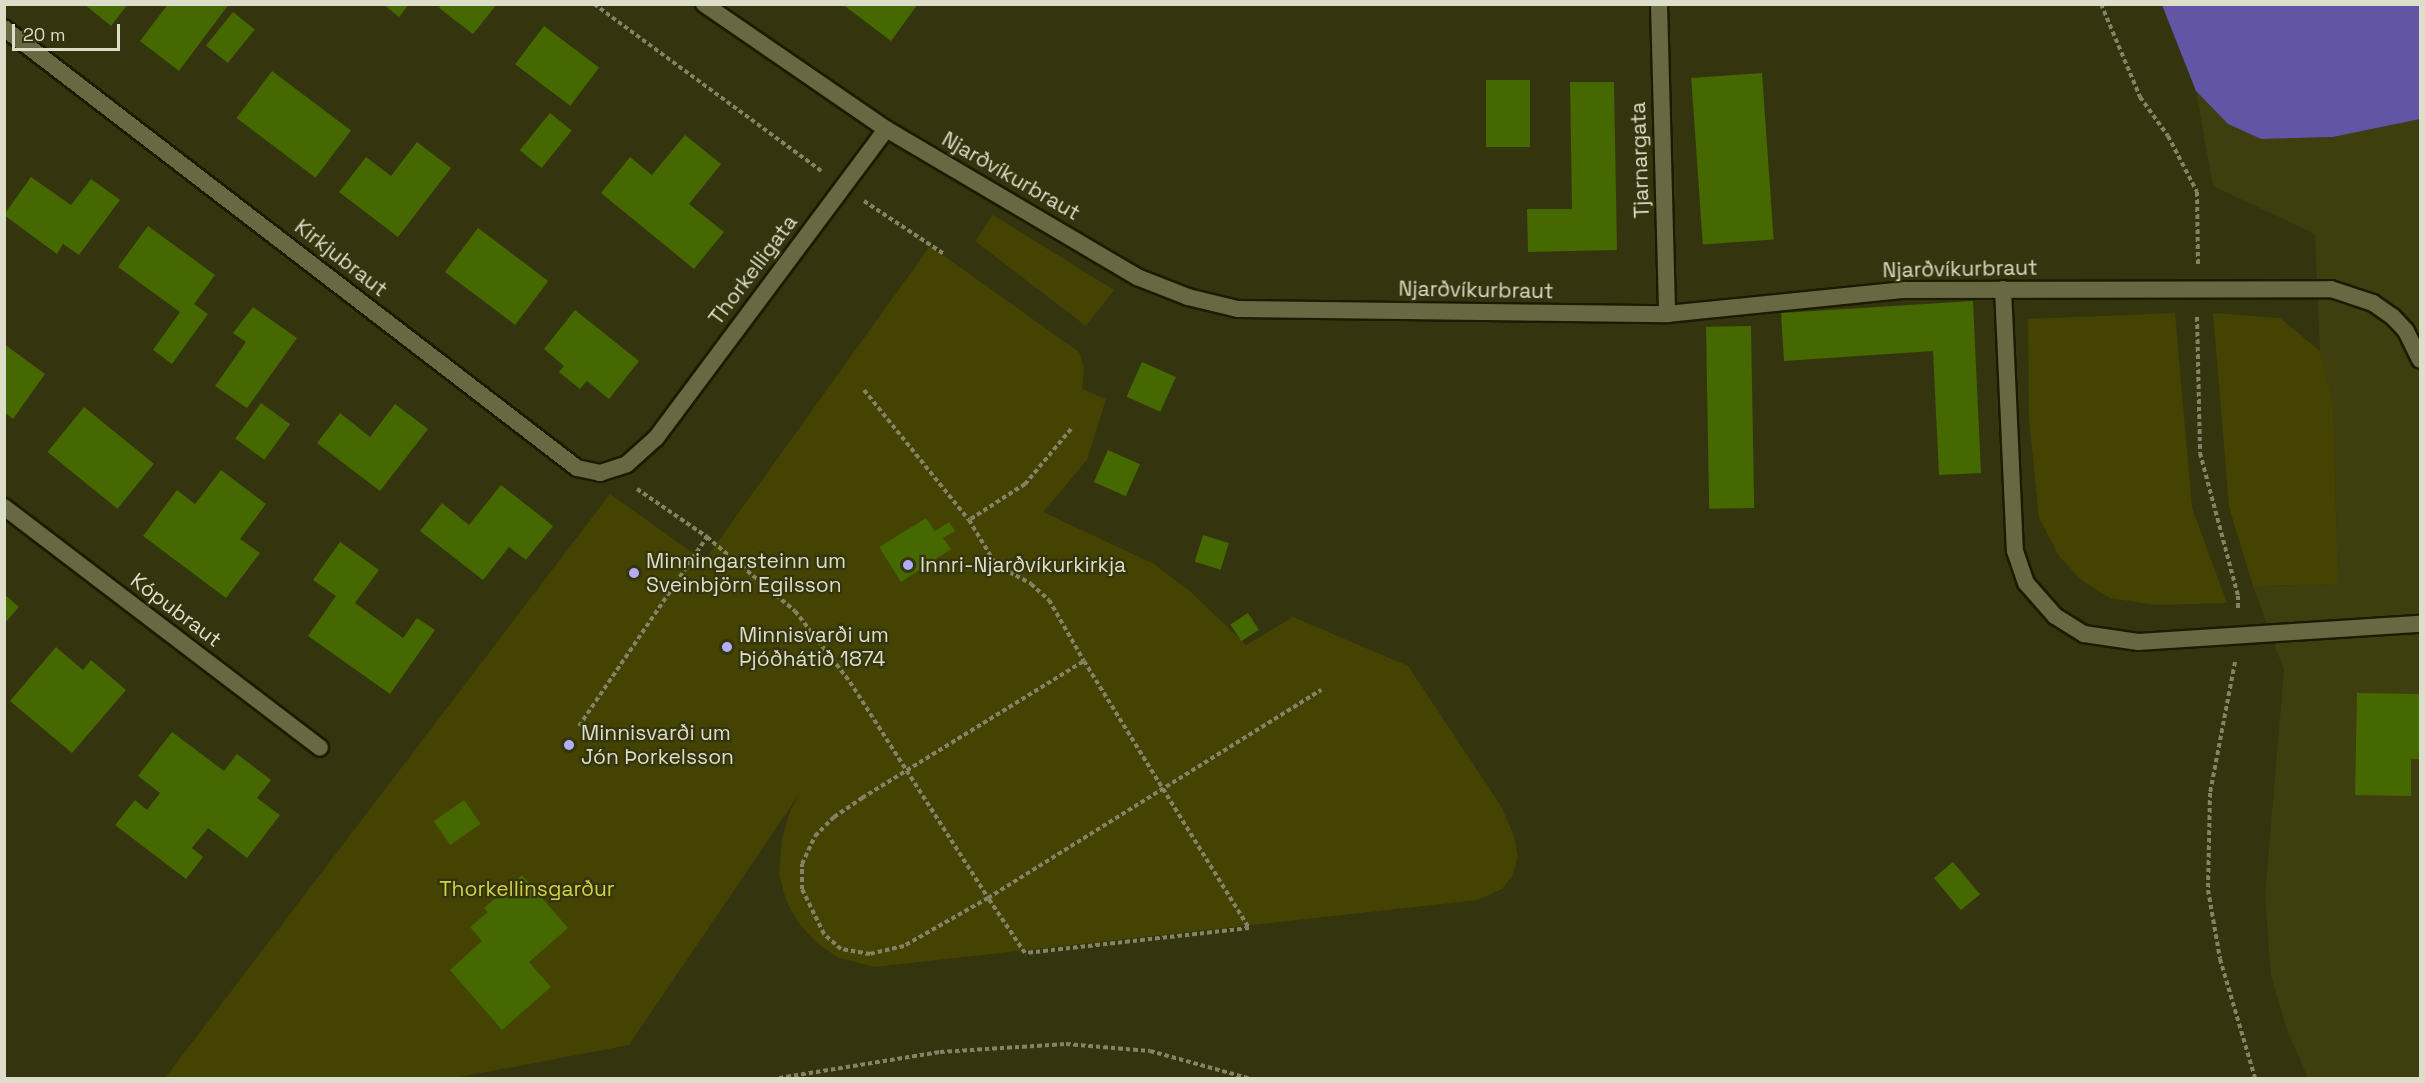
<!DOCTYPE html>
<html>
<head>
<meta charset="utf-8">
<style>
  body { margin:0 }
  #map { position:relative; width:2425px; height:1083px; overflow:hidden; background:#34340e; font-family:"Space Grotesk",sans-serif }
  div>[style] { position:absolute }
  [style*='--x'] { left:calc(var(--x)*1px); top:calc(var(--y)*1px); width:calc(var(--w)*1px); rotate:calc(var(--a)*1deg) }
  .built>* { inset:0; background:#3f3e0f }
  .green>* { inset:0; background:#444302 }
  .water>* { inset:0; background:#6355a6 }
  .building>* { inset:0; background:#456800; transform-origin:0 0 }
  .path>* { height:4px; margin-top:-2px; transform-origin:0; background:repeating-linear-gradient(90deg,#838465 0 4.5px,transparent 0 7.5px) }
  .roads { filter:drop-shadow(2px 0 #1c1b01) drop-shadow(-2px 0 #1c1b01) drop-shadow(0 2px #1c1b01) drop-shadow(0 -2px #1c1b01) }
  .service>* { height:16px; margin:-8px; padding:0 8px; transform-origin:8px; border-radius:8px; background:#686942 }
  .minor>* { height:16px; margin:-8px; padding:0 8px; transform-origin:8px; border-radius:8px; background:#686942 }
  .dots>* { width:16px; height:16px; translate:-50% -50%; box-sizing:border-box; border:3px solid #34340e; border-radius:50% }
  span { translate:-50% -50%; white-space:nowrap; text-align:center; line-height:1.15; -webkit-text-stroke:4.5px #34340e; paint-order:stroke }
  .street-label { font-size:21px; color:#dddec9 }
  .poi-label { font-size:21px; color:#dddec9 }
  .left { translate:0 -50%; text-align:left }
  .park-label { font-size:21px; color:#d1d147 }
  .frame { position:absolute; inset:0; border:6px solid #dddec9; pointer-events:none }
  .scale { position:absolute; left:12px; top:24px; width:108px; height:27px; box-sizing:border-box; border:3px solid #dddec9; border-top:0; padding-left:8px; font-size:18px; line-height:21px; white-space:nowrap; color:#dddec9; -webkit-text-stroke:4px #34340e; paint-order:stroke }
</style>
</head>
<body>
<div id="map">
  <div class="built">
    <div style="clip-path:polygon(2196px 91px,2228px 124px,2261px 139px,2333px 137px,2420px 119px,2420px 1078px,2308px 1078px,2287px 1030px,2271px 976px,2265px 896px,2284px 670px,2253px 586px,2338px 584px,2333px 402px,2320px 351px,2315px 234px,2213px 186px)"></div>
  </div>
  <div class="green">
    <div style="clip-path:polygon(993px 215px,1114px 290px,1086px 326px,975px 241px)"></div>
    <div style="clip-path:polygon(evenodd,930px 246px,1079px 352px,1084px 369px,1082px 389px,1106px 399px,1087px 460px,1043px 512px,1154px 564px,1192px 593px,1246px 645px,1293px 617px,1408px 666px,1501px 806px,1514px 836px,1518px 857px,1512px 876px,1502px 889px,1478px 900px,874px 967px,837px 957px,817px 943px,797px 921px,786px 900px,779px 874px,782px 838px,790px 811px,800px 793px,629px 1045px,455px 1078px,165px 1078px,610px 494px,704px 561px,930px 246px,926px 518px,935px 531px,949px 522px,943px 538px,950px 549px,901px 581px,879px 547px,926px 518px)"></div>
    <div style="clip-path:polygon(2175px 313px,2192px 508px,2227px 603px,2156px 605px,2110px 598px,2081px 580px,2059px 556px,2039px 518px,2029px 419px,2028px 319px)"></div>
    <div style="clip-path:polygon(2213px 313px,2280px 318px,2320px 351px,2333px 402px,2338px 584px,2253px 586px,2229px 507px)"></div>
  </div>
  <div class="water">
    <div style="clip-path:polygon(2162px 5px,2420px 5px,2420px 119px,2333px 137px,2261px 139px,2228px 124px,2196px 91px)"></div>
  </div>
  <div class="building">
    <div style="clip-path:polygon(84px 4px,128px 4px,111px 26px)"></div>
    <div style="clip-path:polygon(168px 4px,229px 4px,179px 71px,140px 41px)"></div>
    <div style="clip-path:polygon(383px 4px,409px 4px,399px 17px)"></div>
    <div style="clip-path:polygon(442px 4px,497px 4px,473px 34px,439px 8px)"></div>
    <div style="clip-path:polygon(842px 4px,918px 4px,891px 41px)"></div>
    <div style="left:233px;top:12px;width:28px;height:43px;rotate:39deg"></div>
    <div style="left:544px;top:26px;width:69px;height:48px;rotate:37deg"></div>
    <div style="left:272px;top:71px;width:99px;height:59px;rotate:37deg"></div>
    <div style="left:1762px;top:73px;width:167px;height:71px;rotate:86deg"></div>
    <div style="left:1486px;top:80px;width:44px;height:67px"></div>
    <div style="clip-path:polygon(1570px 82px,1614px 82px,1617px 250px,1528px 252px,1527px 209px,1572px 209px)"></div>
    <div style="left:550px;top:113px;width:28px;height:48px;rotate:39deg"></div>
    <div style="clip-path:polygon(685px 135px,721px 164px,689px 204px,724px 232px,694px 269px,601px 193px,630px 157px,652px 175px)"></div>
    <div style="clip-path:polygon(417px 142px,451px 168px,398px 237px,339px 192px,366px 157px,391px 176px)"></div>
    <div style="clip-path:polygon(31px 177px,71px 205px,91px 179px,120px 200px,79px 255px,63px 244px,57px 254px,4px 215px)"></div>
    <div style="clip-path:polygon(148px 226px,215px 275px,194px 304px,208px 314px,172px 364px,153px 350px,180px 312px,118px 267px)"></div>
    <div style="left:478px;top:228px;width:88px;height:55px;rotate:37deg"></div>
    <div style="clip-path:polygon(1973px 301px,1981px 473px,1939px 475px,1933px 351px,1784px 361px,1781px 313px)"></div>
    <div style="clip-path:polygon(253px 307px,297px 338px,247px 408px,215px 386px,246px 342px,233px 333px)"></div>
    <div style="clip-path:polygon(575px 310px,639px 361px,609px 399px,587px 381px,580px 389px,559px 372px,564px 366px,544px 349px)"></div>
    <div style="left:1751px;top:326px;width:182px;height:45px;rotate:89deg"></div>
    <div style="clip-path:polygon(4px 344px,45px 374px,13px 419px,4px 412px)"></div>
    <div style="left:1142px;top:362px;width:37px;height:38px;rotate:24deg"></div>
    <div style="left:261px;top:403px;width:36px;height:44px;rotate:36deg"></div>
    <div style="clip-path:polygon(395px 404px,428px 429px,380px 491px,317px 443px,340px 413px,370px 437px)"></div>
    <div style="left:84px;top:407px;width:90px;height:58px;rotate:39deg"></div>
    <div style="left:1108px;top:450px;width:35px;height:35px;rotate:24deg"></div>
    <div style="clip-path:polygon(221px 470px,266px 504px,240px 539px,260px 553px,226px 598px,143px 536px,177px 490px,195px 504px)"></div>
    <div style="clip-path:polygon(501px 485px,553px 526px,526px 560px,509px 547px,483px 580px,420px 531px,442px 503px,469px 525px)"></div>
    <div style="clip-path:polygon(926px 518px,935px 531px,949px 522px,955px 531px,943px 538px,951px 549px,901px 582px,879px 547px)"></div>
    <div style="left:1203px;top:535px;width:27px;height:28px;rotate:17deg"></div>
    <div style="clip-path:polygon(340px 542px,379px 570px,355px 603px,403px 638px,417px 618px,435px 630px,390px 694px,308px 636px,336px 596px,313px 580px)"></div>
    <div style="clip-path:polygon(4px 594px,19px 607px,4px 624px)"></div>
    <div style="left:1248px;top:613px;width:20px;height:21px;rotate:57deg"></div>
    <div style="clip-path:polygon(56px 647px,83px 670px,91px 660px,126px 690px,72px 753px,10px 701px)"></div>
    <div style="clip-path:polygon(2357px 693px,2420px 694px,2420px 759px,2411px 759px,2411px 796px,2355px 795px)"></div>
    <div style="clip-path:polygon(172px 732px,224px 771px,237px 754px,271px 780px,257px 798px,280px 815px,247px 858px,208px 828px,192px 848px,203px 857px,186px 879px,115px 825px,135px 800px,147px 810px,160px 793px,138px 776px)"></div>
    <div style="left:464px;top:800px;width:29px;height:37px;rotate:55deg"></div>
    <div style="left:1953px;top:862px;width:42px;height:25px;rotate:50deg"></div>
    <div style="clip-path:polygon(522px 875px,568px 928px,529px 962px,551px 987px,502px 1030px,450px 970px,482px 941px,470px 927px,488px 912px,484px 908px)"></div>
  </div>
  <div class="path">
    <div style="--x:594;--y:4;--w:282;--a:36.3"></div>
    <div style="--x:2101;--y:4;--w:101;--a:67.2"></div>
    <div style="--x:2140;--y:97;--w:48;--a:54.3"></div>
    <div style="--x:2168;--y:136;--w:63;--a:62.6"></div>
    <div style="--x:2197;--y:192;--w:72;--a:89.2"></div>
    <div style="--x:864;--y:201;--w:96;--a:33.5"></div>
    <div style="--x:2197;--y:317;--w:136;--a:88.7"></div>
    <div style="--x:2200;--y:453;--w:148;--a:75.1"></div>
    <div style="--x:2238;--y:596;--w:14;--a:90"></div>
    <div style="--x:864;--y:390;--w:167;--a:51.1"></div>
    <div style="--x:1071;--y:429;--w:72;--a:129.9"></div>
    <div style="--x:1025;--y:484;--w:67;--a:147.3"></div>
    <div style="--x:969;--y:520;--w:52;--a:59"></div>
    <div style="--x:996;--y:565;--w:40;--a:28"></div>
    <div style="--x:1031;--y:584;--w:24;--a:42"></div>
    <div style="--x:1049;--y:600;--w:70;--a:60.2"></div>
    <div style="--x:637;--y:489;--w:85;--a:34.4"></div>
    <div style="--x:707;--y:537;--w:115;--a:40.1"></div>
    <div style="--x:795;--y:611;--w:90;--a:52.2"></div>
    <div style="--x:850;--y:682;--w:256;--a:57.4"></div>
    <div style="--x:988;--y:898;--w:393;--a:-32"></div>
    <div style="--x:1084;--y:661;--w:314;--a:58.3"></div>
    <div style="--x:1249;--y:928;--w:225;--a:173.6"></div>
    <div style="--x:1025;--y:953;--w:66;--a:-123.9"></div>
    <div style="--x:988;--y:898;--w:97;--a:150.3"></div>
    <div style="--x:904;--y:946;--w:35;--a:167"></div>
    <div style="--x:870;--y:954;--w:29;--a:-170"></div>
    <div style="--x:841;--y:949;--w:23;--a:-139"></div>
    <div style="--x:824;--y:934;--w:50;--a:-116.1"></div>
    <div style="--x:802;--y:889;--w:25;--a:-90"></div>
    <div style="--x:802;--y:864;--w:31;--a:-65"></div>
    <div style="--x:815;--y:836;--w:27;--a:-45"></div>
    <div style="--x:834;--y:817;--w:34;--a:-34"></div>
    <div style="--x:862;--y:798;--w:261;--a:-31.7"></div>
    <div style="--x:2235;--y:662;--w:133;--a:100.8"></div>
    <div style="--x:2210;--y:793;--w:97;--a:91.2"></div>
    <div style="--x:2208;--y:890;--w:70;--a:80.1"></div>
    <div style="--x:2220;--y:959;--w:124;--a:73.6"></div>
    <div style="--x:579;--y:726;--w:228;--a:-55.9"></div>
    <div style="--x:779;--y:1078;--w:163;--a:-9.2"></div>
    <div style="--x:940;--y:1052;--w:126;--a:-3.6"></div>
    <div style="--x:1066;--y:1044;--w:84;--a:4.8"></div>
    <div style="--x:1150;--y:1051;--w:102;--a:15.4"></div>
  </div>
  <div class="roads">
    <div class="service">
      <div style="--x:2003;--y:289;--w:262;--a:87.4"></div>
      <div style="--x:2015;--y:551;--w:34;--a:71"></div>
      <div style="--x:2026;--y:583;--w:44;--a:48.7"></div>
      <div style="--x:2055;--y:616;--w:34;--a:32"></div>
      <div style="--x:2084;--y:634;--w:55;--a:8.4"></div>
      <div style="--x:2138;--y:642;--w:283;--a:-3.7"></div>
      <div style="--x:2331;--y:289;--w:44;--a:18.4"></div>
      <div style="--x:2373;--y:303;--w:24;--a:35"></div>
      <div style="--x:2393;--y:317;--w:19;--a:47"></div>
      <div style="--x:2406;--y:331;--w:32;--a:64"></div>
    </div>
    <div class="minor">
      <div style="--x:704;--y:4;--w:221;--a:34.5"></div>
      <div style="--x:886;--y:129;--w:291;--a:30.5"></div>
      <div style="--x:1137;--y:277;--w:55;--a:21.4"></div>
      <div style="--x:1188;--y:297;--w:51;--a:13.5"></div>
      <div style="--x:1238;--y:309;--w:429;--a:0.7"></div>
      <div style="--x:1667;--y:314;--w:239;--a:-5.8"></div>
      <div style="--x:1905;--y:290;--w:426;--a:-0.1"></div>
      <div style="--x:1659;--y:4;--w:310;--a:88.5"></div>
      <div style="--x:4;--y:28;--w:722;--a:37.52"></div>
      <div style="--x:577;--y:468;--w:24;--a:12"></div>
      <div style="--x:600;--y:473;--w:28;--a:-18"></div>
      <div style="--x:627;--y:464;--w:39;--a:-42"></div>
      <div style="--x:656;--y:438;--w:385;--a:-53.3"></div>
      <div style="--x:4;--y:507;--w:397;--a:37.3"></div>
    </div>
  </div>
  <div class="dots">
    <div style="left:908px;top:565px;background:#b5acf8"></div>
    <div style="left:634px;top:573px;background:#b5acf8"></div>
    <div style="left:727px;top:647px;background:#b5acf8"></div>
    <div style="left:569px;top:745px;background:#b5acf8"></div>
  </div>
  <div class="street-label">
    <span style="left:1640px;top:160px;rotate:-92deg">Tjarnargata</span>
    <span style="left:1011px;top:176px;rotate:30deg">Njarðvíkurbraut</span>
    <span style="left:341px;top:258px;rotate:38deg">Kirkjubraut</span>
    <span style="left:1960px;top:269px;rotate:-1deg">Njarðvíkurbraut</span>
    <span style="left:753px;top:270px;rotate:-53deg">Thorkelligata</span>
    <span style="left:1476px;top:290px;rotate:1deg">Njarðvíkurbraut</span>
    <span style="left:176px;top:610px;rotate:37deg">Kópubraut</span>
  </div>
  <div class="poi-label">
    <span class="left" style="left:646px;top:573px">Minningarsteinn um<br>Sveinbjörn Egilsson</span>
    <span class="left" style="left:920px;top:565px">Innri-Njarðvíkurkirkja</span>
    <span class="left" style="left:739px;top:647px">Minnisvarði um<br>Þjóðhátið 1874</span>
    <span class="left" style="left:581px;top:745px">Minnisvarði um<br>Jón Þorkelsson</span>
  </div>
  <div class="park-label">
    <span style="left:527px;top:889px">Thorkellinsgarður</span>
  </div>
  <div class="frame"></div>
  <div class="scale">20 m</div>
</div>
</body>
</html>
